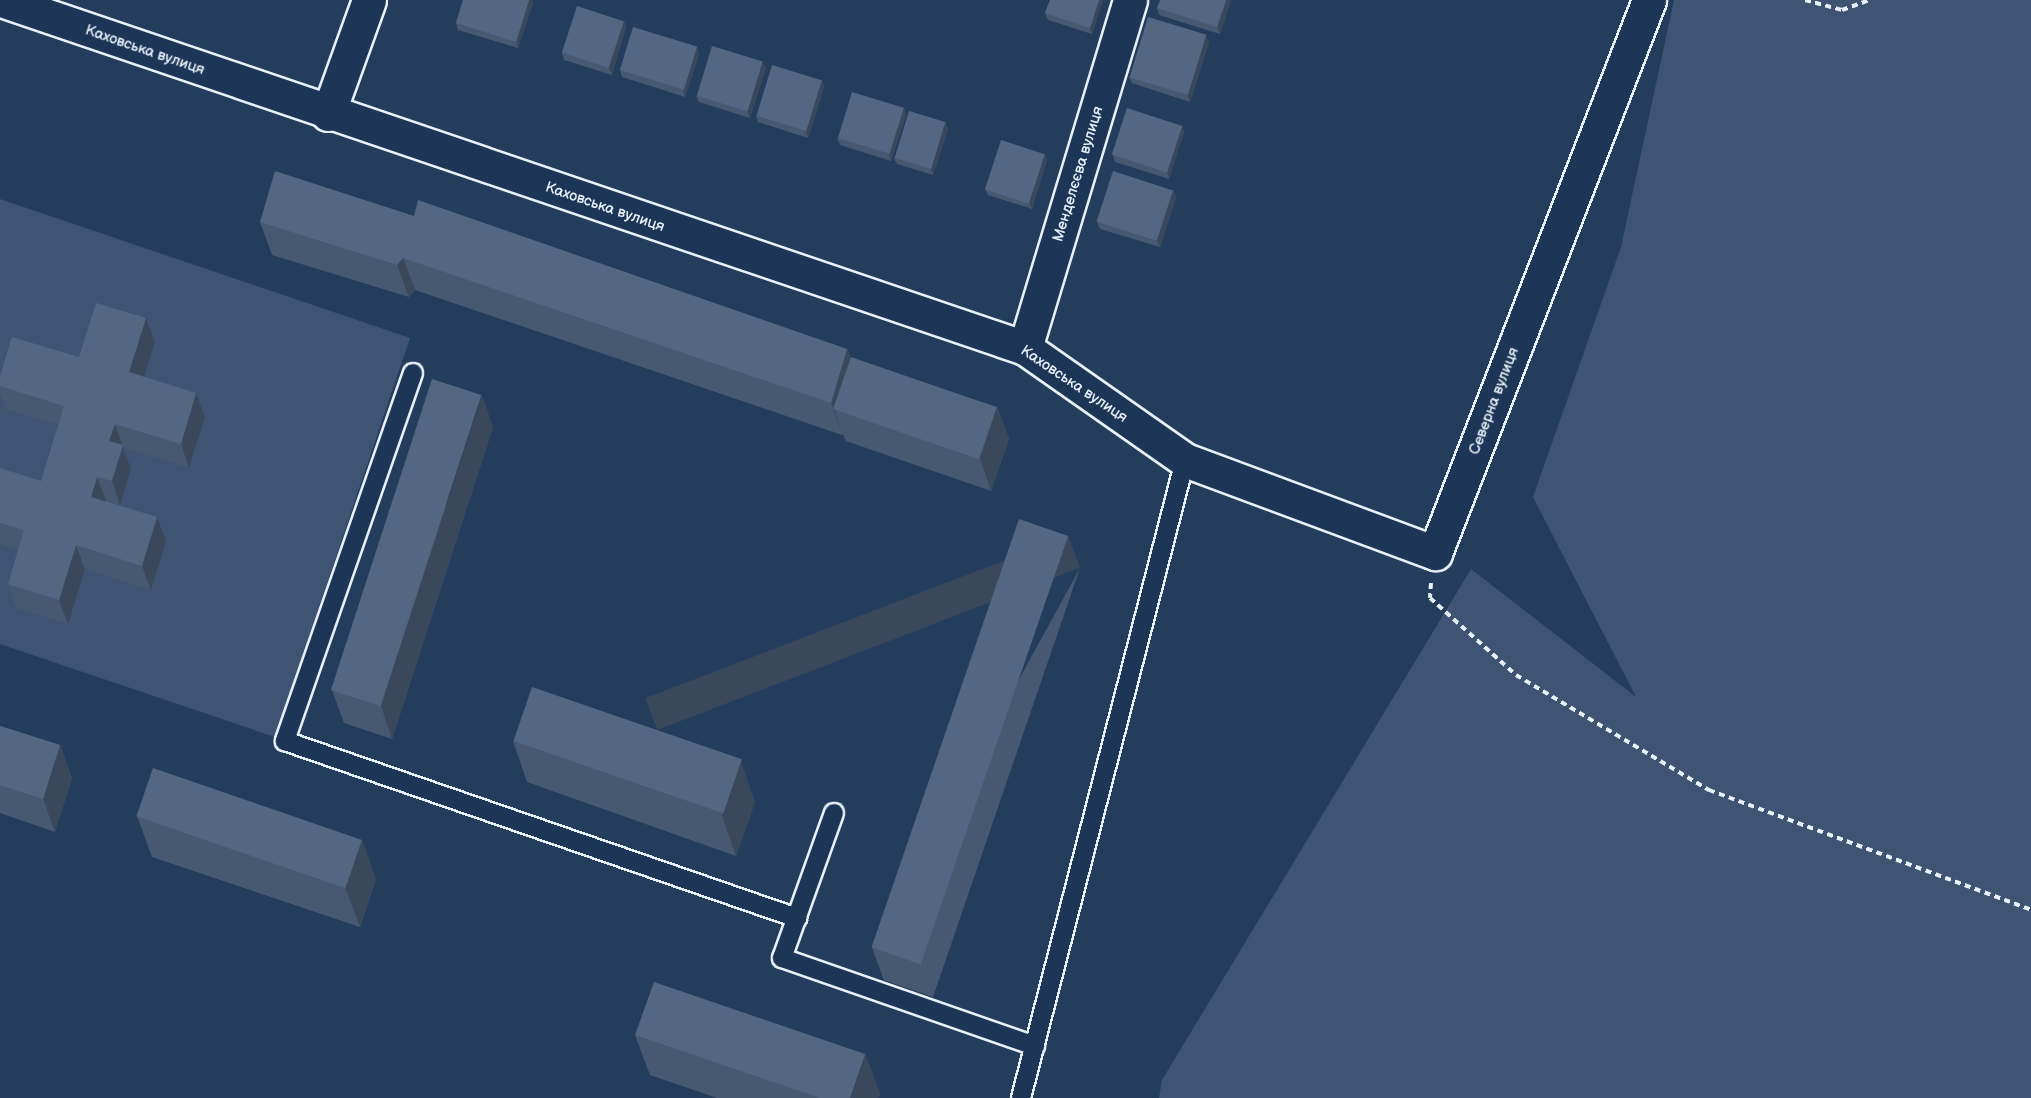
<!DOCTYPE html>
<html>
<head>
<meta charset="utf-8">
<style>
  body { margin:0 }
  #map { position:relative; width:2031px; height:1098px; overflow:hidden; background:#253d5d; font-family:"Balsamiq Sans",sans-serif }
  div>[style] { position:absolute }
  [style*='--x'] { left:calc(var(--x)*1px); top:calc(var(--y)*1px); width:calc(var(--w)*1px); rotate:calc(var(--a)*1deg) }
  .green>* { inset:0; background:#3e5472 }
  .path>* { height:4px; margin-top:-2px; transform-origin:0; background:repeating-linear-gradient(90deg,#e8f1f8 0 6px,transparent 0 10.5px) }
  .roads { filter:drop-shadow(2px 0 #e8f1f8) drop-shadow(-2px 0 #e8f1f8) drop-shadow(0 2px #e8f1f8) drop-shadow(0 -2px #e8f1f8) }
  .service>* { height:18px; margin:-9px; padding:0 9px; transform-origin:9px; border-radius:9px; background:#1d3557 }
  .minor>* { height:33px; margin:-16.5px; padding:0 16.5px; transform-origin:16.5px; border-radius:16.5px; background:#1d3557 }
  .wall>* { inset:0; background:#475970 }
  .shaded-wall>* { inset:0; background:#3a485b; transform-origin:0 0 }
  .building>* { inset:0; background:#536782; transform-origin:0 0 }
  span { translate:-50% -50%; white-space:nowrap; text-align:center; line-height:1.15; -webkit-text-stroke:6px #1d3557; paint-order:stroke }
  .street-label { font-size:15px; color:#e8f1f8 }
</style>
</head>
<body>
<div id="map">
  <div class="green">
    <div style="clip-path:polygon(1674px 0,2031px 0,2031px 1098px,1159px 1098px,1162px 1080px,1471px 569px,1636px 697px,1533px 497px,1621px 247px)"></div>
    <div style="clip-path:polygon(0 199px,410px 338px,275px 737px,0 644px)"></div>
  </div>
  <div class="path">
    <div style="--x:1805;--y:0;--w:38;--a:15"></div>
    <div style="--x:1842;--y:10;--w:29;--a:-20"></div>
    <div style="--x:1431;--y:583;--w:15;--a:94"></div>
    <div style="--x:1430;--y:598;--w:115;--a:41.8"></div>
    <div style="--x:1516;--y:675;--w:225;--a:30.8"></div>
    <div style="--x:1709;--y:790;--w:344;--a:20.4"></div>
  </div>
  <div class="roads">
    <div class="service">
      <div style="--x:413;--y:373;--w:390;--a:109.2"></div>
      <div style="--x:285;--y:741;--w:542;--a:19.07"></div>
      <div style="--x:834;--y:813;--w:154;--a:109.7"></div>
      <div style="--x:782;--y:958;--w:268;--a:19.2"></div>
      <div style="--x:1021;--y:1098;--w:659;--a:-75.58"></div>
    </div>
    <div class="minor">
      <div style="--x:1;--y:0;--w:1082;--a:18.77"></div>
      <div style="--x:1025;--y:348;--w:195;--a:35"></div>
      <div style="--x:1185;--y:460;--w:267;--a:20.4"></div>
      <div style="--x:1435;--y:553;--w:593;--a:-68.84"></div>
      <div style="--x:328;--y:114;--w:121;--a:-70.2"></div>
      <div style="--x:1025;--y:348;--w:363;--a:-73.2"></div>
    </div>
  </div>
  <div class="wall">
    <div style="clip-path:polygon(463px 0,532px 0,533px 3px,518px 48px,458px 30px,456px 23px)"></div>
    <div style="clip-path:polygon(1050px 0,1103px 0,1092px 34px,1048px 20px,1045px 13px)"></div>
    <div style="clip-path:polygon(1231px 0,1220px 34px,1159px 15px,1157px 8px)"></div>
    <div style="clip-path:polygon(624px 21px,626px 27px,612px 75px,564px 60px,562px 53px)"></div>
    <div style="clip-path:polygon(1209px 42px,1190px 102px,1132px 83px,1129px 77px)"></div>
    <div style="clip-path:polygon(697px 47px,699px 54px,685px 97px,622px 77px,620px 70px)"></div>
    <div style="clip-path:polygon(766px 68px,750px 118px,699px 102px,696px 96px)"></div>
    <div style="clip-path:polygon(822px 80px,824px 87px,808px 138px,758px 122px,756px 116px)"></div>
    <div style="clip-path:polygon(904px 108px,906px 115px,891px 161px,840px 145px,837px 138px)"></div>
    <div style="clip-path:polygon(945px 122px,948px 129px,933px 175px,897px 164px,894px 158px)"></div>
    <div style="clip-path:polygon(1182px 126px,1184px 132px,1169px 179px,1115px 162px,1113px 155px)"></div>
    <div style="clip-path:polygon(1047px 160px,1032px 209px,988px 195px,985px 189px)"></div>
    <div style="clip-path:polygon(1173px 190px,1176px 197px,1160px 247px,1100px 229px,1097px 222px)"></div>
    <div style="clip-path:polygon(414px 216px,847px 349px,851px 359px,997px 407px,1009px 439px,991px 491px,846px 441px,843px 434px,842px 435px,415px 290px,409px 297px,272px 255px,260px 222px)"></div>
    <div style="clip-path:polygon(146px 318px,155px 342px,144px 377px,205px 417px,189px 468px,124px 448px,131px 469px,120px 505px,106px 502px,157px 517px,166px 541px,151px 590px,85px 569px,68px 624px,16px 608px,8px 584px,18px 550px,0 544px,0 468px,41px 481px,58px 425px,6px 409px,0 393px,0 376px,79px 357px)"></div>
    <div style="clip-path:polygon(493px 427px,392px 739px,344px 723px,332px 690px)"></div>
    <div style="clip-path:polygon(1080px 568px,933px 997px,884px 980px,872px 948px)"></div>
    <div style="clip-path:polygon(0 726px,60px 745px,72px 778px,55px 832px,0 813px)"></div>
    <div style="clip-path:polygon(513px 741px,755px 802px,736px 856px,527px 782px)"></div>
    <div style="clip-path:polygon(137px 816px,376px 879px,360px 927px,152px 857px)"></div>
    <div style="clip-path:polygon(635px 1035px,865px 1054px,880px 1094px,878px 1098px,717px 1098px,650px 1075px)"></div>
  </div>
  <div class="shaded-wall">
    <div style="clip-path:polygon(529px 0,532px 0,533px 3px,518px 48px,516px 42px)"></div>
    <div style="clip-path:polygon(1099px 0,1103px 0,1092px 34px,1090px 28px)"></div>
    <div style="clip-path:polygon(1226px 0,1231px 0,1220px 34px,1217px 27px)"></div>
    <div style="clip-path:polygon(624px 21px,626px 27px,612px 75px,609px 68px)"></div>
    <div style="clip-path:polygon(1206px 35px,1209px 42px,1190px 102px,1187px 95px)"></div>
    <div style="clip-path:polygon(697px 47px,699px 54px,685px 97px,683px 90px)"></div>
    <div style="clip-path:polygon(763px 62px,766px 68px,750px 118px,747px 111px)"></div>
    <div style="clip-path:polygon(822px 80px,824px 87px,808px 138px,805px 131px)"></div>
    <div style="clip-path:polygon(904px 108px,906px 115px,891px 161px,889px 155px)"></div>
    <div style="clip-path:polygon(945px 122px,948px 129px,933px 175px,931px 169px)"></div>
    <div style="clip-path:polygon(1182px 126px,1184px 132px,1169px 179px,1167px 172px)"></div>
    <div style="clip-path:polygon(1045px 154px,1047px 160px,1032px 209px,1029px 203px)"></div>
    <div style="clip-path:polygon(1173px 190px,1176px 197px,1160px 247px,1157px 241px)"></div>
    <div style="clip-path:polygon(403px 258px,415px 290px,409px 297px,397px 265px)"></div>
    <div style="clip-path:polygon(146px 318px,155px 342px,138px 396px,129px 372px)"></div>
    <div style="clip-path:polygon(847px 349px,859px 381px,834px 409px,842px 435px,831px 403px)"></div>
    <div style="clip-path:polygon(196px 393px,205px 417px,189px 468px,181px 444px)"></div>
    <div style="clip-path:polygon(482px 395px,493px 427px,392px 739px,381px 706px)"></div>
    <div style="clip-path:polygon(997px 407px,1009px 439px,991px 491px,980px 458px)"></div>
    <div style="clip-path:polygon(115px 424px,131px 469px,120px 505px,112px 481px,109px 441px)"></div>
    <div style="clip-path:polygon(97px 477px,106px 501px,100px 521px,91px 497px)"></div>
    <div style="clip-path:polygon(157px 517px,166px 541px,151px 590px,142px 566px)"></div>
    <div style="left:1068px;top:536px;width:34px;height:453px;rotate:69deg"></div>
    <div style="clip-path:polygon(76px 545px,85px 569px,68px 624px,59px 600px)"></div>
    <div style="clip-path:polygon(60px 745px,72px 778px,55px 832px,43px 799px)"></div>
    <div style="clip-path:polygon(741px 761px,755px 802px,736px 856px,722px 816px)"></div>
    <div style="clip-path:polygon(362px 839px,376px 879px,360px 927px,345px 887px)"></div>
    <div style="clip-path:polygon(865px 1054px,880px 1094px,878px 1098px,850px 1098px)"></div>
  </div>
  <div class="building">
    <div style="clip-path:polygon(463px 0,529px 0,516px 42px,456px 23px)"></div>
    <div style="clip-path:polygon(1050px 0,1099px 0,1090px 28px,1045px 13px)"></div>
    <div style="clip-path:polygon(1160px 0,1226px 0,1217px 27px,1157px 8px)"></div>
    <div style="left:577px;top:6px;width:49px;height:49px;rotate:18deg"></div>
    <div style="left:1148px;top:17px;width:61px;height:63px;rotate:17deg"></div>
    <div style="left:633px;top:27px;width:67px;height:45px;rotate:17deg"></div>
    <div style="left:712px;top:46px;width:53px;height:52px;rotate:17deg"></div>
    <div style="left:772px;top:65px;width:52px;height:53px;rotate:17deg"></div>
    <div style="left:852px;top:92px;width:54px;height:48px;rotate:17deg"></div>
    <div style="left:1127px;top:108px;width:58px;height:49px;rotate:18deg"></div>
    <div style="left:909px;top:111px;width:38px;height:49px;rotate:17deg"></div>
    <div style="left:1001px;top:140px;width:46px;height:52px;rotate:18deg"></div>
    <div style="clip-path:polygon(275px 171px,414px 216px,418px 200px,847px 349px,831px 403px,403px 258px,397px 265px,260px 222px)"></div>
    <div style="left:1113px;top:171px;width:63px;height:53px;rotate:18deg"></div>
    <div style="clip-path:polygon(96px 303px,146px 318px,129px 372px,196px 393px,181px 444px,115px 424px,109px 441px,123px 445px,112px 481px,97px 477px,91px 497px,157px 517px,142px 566px,76px 545px,59px 600px,8px 584px,24px 530px,0 523px,0 468px,41px 481px,64px 406px,0 386px,0 376px,12px 337px,79px 357px)"></div>
    <div style="left:851px;top:357px;width:154px;height:55px;rotate:19deg"></div>
    <div style="left:432px;top:379px;width:52px;height:327px;rotate:18deg"></div>
    <div style="left:1019px;top:519px;width:52px;height:453px;rotate:19deg"></div>
    <div style="left:532px;top:687px;width:222px;height:57px;rotate:19deg"></div>
    <div style="clip-path:polygon(0 726px,60px 745px,43px 799px,0 785px)"></div>
    <div style="left:153px;top:768px;width:221px;height:51px;rotate:19deg"></div>
    <div style="clip-path:polygon(654px 982px,865px 1054px,850px 1098px,820px 1098px,635px 1035px)"></div>
  </div>
  <div class="street-label">
    <span style="left:145px;top:50px;rotate:19deg">Каховська вулиця</span>
    <span style="left:1078px;top:174px;rotate:-73deg">Менделєєва вулиця</span>
    <span style="left:605px;top:207px;rotate:19deg">Каховська вулиця</span>
    <span style="left:1074px;top:384px;rotate:34deg">Каховська вулиця</span>
    <span style="left:1494px;top:401px;rotate:-69deg">Северна вулиця</span>
  </div>
</div>
</body>
</html>
